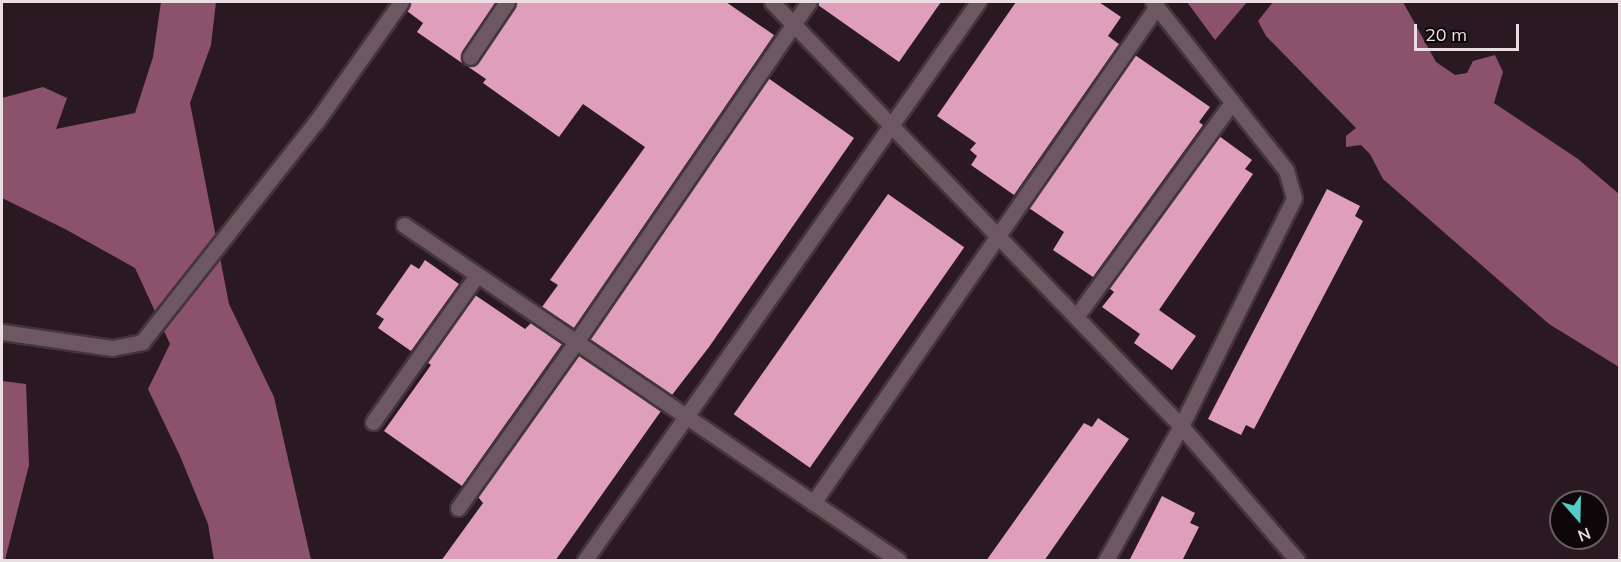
<!DOCTYPE html>
<html>
<head>
<meta charset="utf-8">
<style>
  body { margin:0 }
  #map { position:relative; width:1621px; height:562px; overflow:hidden; background:#2b1921; font-family:Mulish,sans-serif }
  div>[style] { position:absolute }
  [style*='--x'] { left:calc(var(--x)*1px); top:calc(var(--y)*1px); width:calc(var(--w)*1px); rotate:calc(var(--a)*1deg) }
  .water>* { inset:0; background:#8c526c }
  .building>* { inset:0; background:#df9eba; transform-origin:0 0 }
  .roads { filter:drop-shadow(2px 0 #43353b) drop-shadow(-2px 0 #43353b) drop-shadow(0 2px #43353b) drop-shadow(0 -2px #43353b) }
  .lane>* { height:15px; margin:-7.5px; padding:0 7.5px; transform-origin:7.5px; border-radius:7.5px; background:#6d5760 }
  .street>* { height:15px; margin:-7.5px; padding:0 7.5px; transform-origin:7.5px; border-radius:7.5px; background:#6d5760 }
  span { translate:-50% -50%; white-space:nowrap; text-align:center; line-height:1.15; -webkit-text-stroke:6px #0e070a; paint-order:stroke }
  .frame { position:absolute; inset:0; border:3px solid #ebdee3; pointer-events:none }
  .north { position:absolute; left:1549px; top:490px; width:60px; height:60px; box-sizing:border-box; background:#0e070a; border:2px solid #665d61; border-radius:50%; rotate:160deg; font-size:16px; font-weight:700; line-height:24px; text-align:center; color:#ebdee3 }
  .north::after { content:''; display:block; margin:auto; width:21px; height:27px; background:#54cdc6; clip-path:polygon(50% 0,100% 100%,50% 72%,0 100%) }
  .scale { position:absolute; left:1414px; top:24px; width:105px; height:27px; box-sizing:border-box; border:3px solid #ebdee3; border-top:0; padding-left:8px; font-size:18px; line-height:21px; white-space:nowrap; color:#ebdee3; -webkit-text-stroke:4px #0e070a; paint-order:stroke }
</style>
</head>
<body>
<div id="map">
  <div class="water">
    <div style="clip-path:polygon(161px 2px,216px 2px,211px 45px,190px 103px,229px 304px,274px 397px,311px 560px,214px 560px,208px 524px,180px 456px,148px 389px,170px 344px,135px 268px,65px 229px,2px 198px,2px 98px,43px 87px,67px 98px,56px 129px,135px 113px,153px 57px)"></div>
    <div style="clip-path:polygon(1187px 2px,1247px 2px,1215px 40px)"></div>
    <div style="clip-path:polygon(1273px 2px,1403px 2px,1436px 62px,1455px 75px,1467px 73px,1473px 61px,1495px 55px,1503px 72px,1494px 103px,1578px 159px,1619px 194px,1619px 367px,1549px 324px,1383px 179px,1370px 154px,1361px 145px,1346px 147px,1346px 136px,1356px 128px,1266px 36px,1258px 21px)"></div>
    <div style="clip-path:polygon(2px 381px,26px 384px,29px 465px,5px 560px,2px 560px)"></div>
  </div>
  <div class="building">
    <div style="clip-path:polygon(411px 2px,496px 2px,462px 52px,462px 63px,417px 32px,423px 23px,407px 11px)"></div>
    <div style="clip-path:polygon(517px 2px,726px 2px,774px 35px,574px 328px,542px 307px,558px 285px,550px 280px,645px 147px,583px 104px,559px 137px,483px 83px,486px 79px,467px 66px,478px 62px)"></div>
    <div style="clip-path:polygon(819px 2px,941px 2px,899px 62px,818px 5px)"></div>
    <div style="clip-path:polygon(1016px 2px,1099px 2px,1121px 17px,1108px 36px,1119px 44px,1014px 195px,971px 165px,977px 156px,970px 150px,976px 143px,937px 116px)"></div>
    <div style="clip-path:polygon(1135px 55px,1210px 107px,1199px 122px,1203px 125px,1093px 277px,1053px 250px,1064px 232px,1029px 208px)"></div>
    <div style="clip-path:polygon(768px 78px,854px 138px,709px 347px,672px 395px,590px 339px)"></div>
    <div style="clip-path:polygon(1219px 136px,1252px 160px,1245px 169px,1253px 174px,1159px 310px,1196px 336px,1172px 370px,1134px 343px,1140px 334px,1102px 307px,1114px 292px,1109px 288px)"></div>
    <div style="clip-path:polygon(1327px 189px,1360px 206px,1355px 216px,1363px 221px,1254px 429px,1246px 425px,1241px 435px,1208px 419px)"></div>
    <div style="left:888px;top:194px;width:93px;height:269px;rotate:35deg"></div>
    <div style="clip-path:polygon(425px 260px,459px 284px,411px 351px,378px 328px,384px 319px,376px 314px,411px 264px,419px 269px)"></div>
    <div style="clip-path:polygon(475px 295px,525px 329px,531px 323px,562px 344px,462px 486px,384px 431px,431px 365px,427px 362px)"></div>
    <div style="clip-path:polygon(579px 355px,661px 411px,555px 561px,441px 561px,483px 503px,478px 497px)"></div>
    <div style="clip-path:polygon(1098px 418px,1129px 439px,1044px 561px,986px 561px,1084px 423px,1092px 427px)"></div>
    <div style="clip-path:polygon(1162px 496px,1195px 513px,1190px 523px,1199px 527px,1182px 561px,1129px 561px)"></div>
  </div>
  <div class="roads">
    <div class="lane">
      <div style="--x:1076;--y:317;--w:266;--a:-54"></div>
      <div style="--x:373;--y:422;--w:180;--a:-54.7"></div>
      <div style="--x:813;--y:503;--w:604;--a:-55.31"></div>
      <div style="--x:458;--y:508;--w:204;--a:-54.6"></div>
      <div style="--x:576;--y:342;--w:412;--a:-55.6"></div>
    </div>
    <div class="street">
      <div style="--x:772;--y:2;--w:589;--a:46.03"></div>
      <div style="--x:1181;--y:426;--w:177;--a:49.1"></div>
      <div style="--x:470;--y:57;--w:66;--a:-56.1"></div>
      <div style="--x:404;--y:225;--w:597;--a:34.14"></div>
      <div style="--x:2;--y:332;--w:111;--a:8.3"></div>
      <div style="--x:112;--y:348;--w:31;--a:-11"></div>
      <div style="--x:142;--y:342;--w:280;--a:-51.7"></div>
      <div style="--x:316;--y:122;--w:147;--a:-54.7"></div>
      <div style="--x:585;--y:560;--w:683;--a:-54.84"></div>
      <div style="--x:1106;--y:560;--w:154;--a:-60.8"></div>
      <div style="--x:1181;--y:426;--w:254;--a:-63.6"></div>
      <div style="--x:1294;--y:198;--w:29;--a:-106"></div>
      <div style="--x:1286;--y:170;--w:214;--a:-128.4"></div>
    </div>
  </div>
  <div class="frame"></div>
  <div class="north">N</div>
  <div class="scale">20 m</div>
</div>
</body>
</html>
